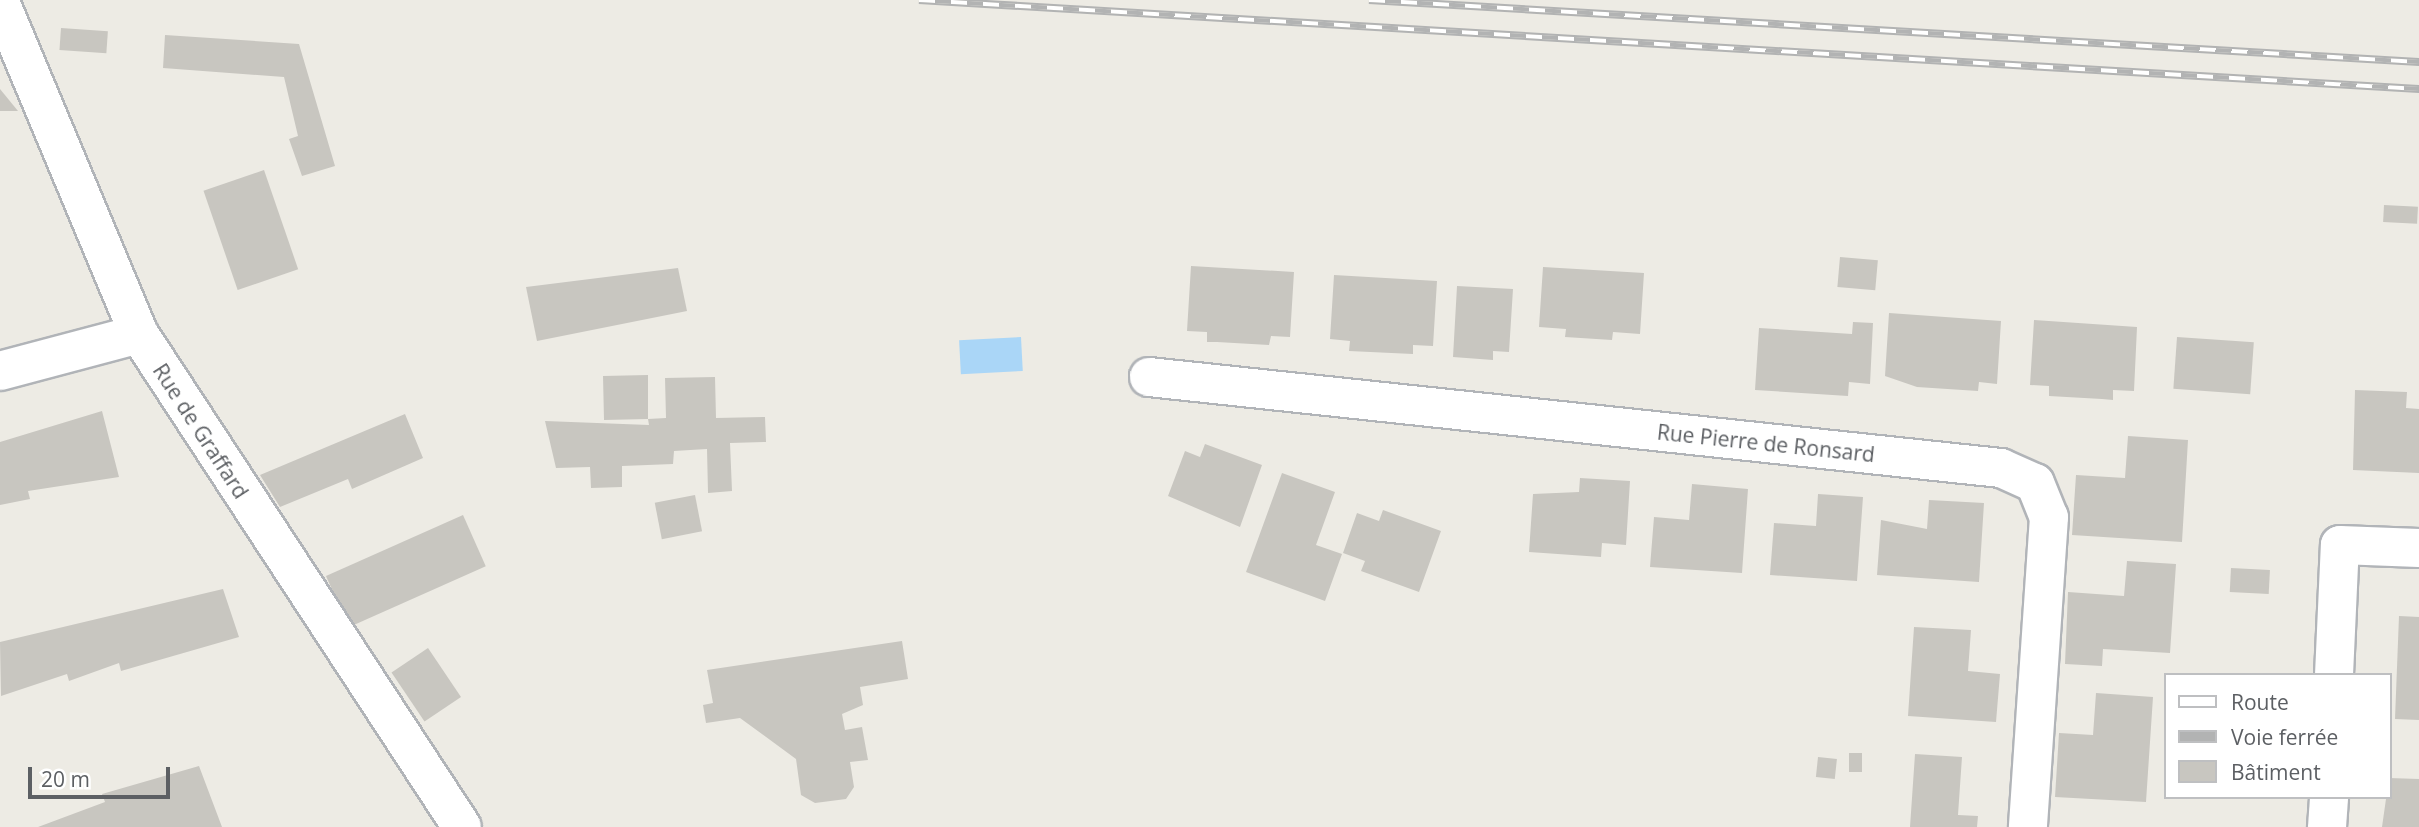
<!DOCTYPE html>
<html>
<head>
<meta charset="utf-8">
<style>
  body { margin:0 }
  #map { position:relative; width:2419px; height:827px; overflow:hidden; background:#edebe4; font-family:"Open Sans",sans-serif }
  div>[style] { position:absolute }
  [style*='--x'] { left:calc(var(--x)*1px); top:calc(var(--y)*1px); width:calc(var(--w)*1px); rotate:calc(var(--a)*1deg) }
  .water>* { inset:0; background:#aad6f7; transform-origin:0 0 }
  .building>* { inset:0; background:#c8c6c0; transform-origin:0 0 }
  .roads { filter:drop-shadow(2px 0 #b1b4b8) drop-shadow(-2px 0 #b1b4b8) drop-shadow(0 2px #b1b4b8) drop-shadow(0 -2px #b1b4b8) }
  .street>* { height:38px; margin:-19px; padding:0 19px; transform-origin:19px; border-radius:19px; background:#fff }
  .rail>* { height:8px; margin-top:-4px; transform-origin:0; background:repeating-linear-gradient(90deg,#fff 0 16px,#b2b3b3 0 32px); box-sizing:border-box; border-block:2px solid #b2b3b3 }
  span { translate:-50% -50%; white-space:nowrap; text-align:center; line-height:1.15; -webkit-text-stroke:5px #fff; paint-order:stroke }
  .street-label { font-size:21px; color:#5c5f63 }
  .legend { position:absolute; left:2164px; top:673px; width:228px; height:126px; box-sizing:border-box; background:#fff; border:2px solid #bebfc1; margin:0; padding:9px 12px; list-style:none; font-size:21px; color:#5c5f63 }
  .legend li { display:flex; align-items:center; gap:14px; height:35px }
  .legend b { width:35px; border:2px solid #bebfc1 }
  .scale { position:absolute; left:28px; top:767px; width:142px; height:32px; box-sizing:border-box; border:4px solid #5c5f63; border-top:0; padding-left:9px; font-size:21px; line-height:24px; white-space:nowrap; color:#5c5f63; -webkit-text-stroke:5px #fff; paint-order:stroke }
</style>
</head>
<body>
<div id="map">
  <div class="water">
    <div style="left:1021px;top:337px;width:34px;height:62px;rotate:87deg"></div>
  </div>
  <div class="building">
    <div style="left:61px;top:28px;width:47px;height:22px;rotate:4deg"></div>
    <div style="clip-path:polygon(165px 35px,299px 44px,335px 166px,302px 176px,289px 139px,298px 136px,284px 77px,163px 68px)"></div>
    <div style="clip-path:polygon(0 89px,18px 111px,0 111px)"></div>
    <div style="left:264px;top:170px;width:105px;height:64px;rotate:71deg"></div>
    <div style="left:2384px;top:205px;width:34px;height:17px;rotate:3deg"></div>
    <div style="left:1840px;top:257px;width:38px;height:30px;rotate:5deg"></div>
    <div style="clip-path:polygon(1191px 266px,1294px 272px,1290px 337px,1271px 336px,1269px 345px,1217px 342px,1207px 342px,1207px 332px,1187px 331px)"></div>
    <div style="clip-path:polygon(1543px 267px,1644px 273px,1640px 334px,1613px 332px,1612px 340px,1565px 337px,1566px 329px,1539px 327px)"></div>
    <div style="clip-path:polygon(678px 268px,687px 311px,537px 341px,526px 287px)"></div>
    <div style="clip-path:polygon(1334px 275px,1437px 281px,1433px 346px,1413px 345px,1413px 354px,1349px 351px,1350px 341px,1330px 339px)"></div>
    <div style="clip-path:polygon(1457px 286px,1513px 289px,1509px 352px,1493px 351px,1493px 360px,1453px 357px)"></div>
    <div style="clip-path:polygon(1889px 313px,2001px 321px,1997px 384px,1979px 382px,1978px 391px,1917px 387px,1885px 376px)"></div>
    <div style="clip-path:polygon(2034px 320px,2137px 327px,2134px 391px,2113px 390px,2113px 400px,2102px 399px,2049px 396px,2049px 386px,2030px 385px)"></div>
    <div style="clip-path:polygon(1853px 322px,1873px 323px,1870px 384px,1849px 382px,1848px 396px,1755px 390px,1759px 328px,1852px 334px)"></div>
    <div style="left:2177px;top:337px;width:77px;height:52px;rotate:4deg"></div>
    <div style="clip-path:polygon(648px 375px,648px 419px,666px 418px,665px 378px,715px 377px,716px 418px,765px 417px,766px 442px,730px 443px,732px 491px,708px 493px,707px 449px,674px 451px,673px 464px,622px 466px,622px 487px,591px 488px,590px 467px,556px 468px,545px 421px,649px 425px,648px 419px,604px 420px,603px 376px)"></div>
    <div style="clip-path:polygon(2355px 390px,2407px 392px,2406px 408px,2419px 409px,2419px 473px,2353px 470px)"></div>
    <div style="clip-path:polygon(102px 411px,119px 477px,28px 491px,30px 499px,0 505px,0 442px)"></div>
    <div style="clip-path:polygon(405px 414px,423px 458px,352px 489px,348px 479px,280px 507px,260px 475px)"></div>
    <div style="clip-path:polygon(2128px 436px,2188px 440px,2182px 542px,2072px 535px,2076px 475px,2125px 478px)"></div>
    <div style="clip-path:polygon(1205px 444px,1262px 465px,1240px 527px,1168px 496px,1185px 451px,1200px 457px)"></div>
    <div style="clip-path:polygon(1282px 473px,1335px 492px,1316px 545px,1342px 554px,1325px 601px,1246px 572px)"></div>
    <div style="clip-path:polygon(1580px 478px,1630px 481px,1626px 545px,1602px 543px,1601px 557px,1529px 552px,1533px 494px,1579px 492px)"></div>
    <div style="clip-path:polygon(1692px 484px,1748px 489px,1742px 573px,1650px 567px,1654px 517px,1689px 520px)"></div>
    <div style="clip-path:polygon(1818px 494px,1863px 497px,1857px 581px,1770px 575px,1774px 523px,1816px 526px)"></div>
    <div style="left:695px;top:495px;width:37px;height:41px;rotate:79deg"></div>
    <div style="clip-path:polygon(1929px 500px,1984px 503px,1979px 582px,1877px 575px,1881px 520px,1927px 529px)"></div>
    <div style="clip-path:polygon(1383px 510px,1441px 531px,1419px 592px,1361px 571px,1365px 561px,1343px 553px,1357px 513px,1379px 521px)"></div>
    <div style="left:463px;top:515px;width:56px;height:150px;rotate:66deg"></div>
    <div style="clip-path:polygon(2127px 561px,2176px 564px,2170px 653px,2103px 649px,2102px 666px,2065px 664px,2068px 592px,2124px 596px)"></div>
    <div style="left:2231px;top:568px;width:39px;height:24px;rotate:3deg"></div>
    <div style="clip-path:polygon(223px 589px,239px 637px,121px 671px,119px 663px,69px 681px,67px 674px,1px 696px,0 642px)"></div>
    <div style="clip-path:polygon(2399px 616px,2419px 617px,2419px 720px,2395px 719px)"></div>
    <div style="clip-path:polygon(1914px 627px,1971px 630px,1968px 671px,2000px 674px,1996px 722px,1908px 716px)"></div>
    <div style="clip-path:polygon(902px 641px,908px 679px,860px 687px,863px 705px,842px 714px,845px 730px,862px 727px,868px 760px,850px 762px,854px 787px,846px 799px,815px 803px,801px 795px,796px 759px,740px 718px,706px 723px,703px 705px,713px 703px,707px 670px)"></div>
    <div style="left:428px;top:648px;width:59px;height:44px;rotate:56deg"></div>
    <div style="clip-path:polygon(2096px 693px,2153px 697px,2146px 802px,2055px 797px,2059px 733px,2093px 735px)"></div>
    <div style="left:1849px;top:753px;width:13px;height:19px"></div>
    <div style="clip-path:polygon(1915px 754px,1962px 757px,1958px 815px,1978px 816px,1977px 827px,1910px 827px)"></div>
    <div style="left:1818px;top:757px;width:19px;height:20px;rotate:6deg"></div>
    <div style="clip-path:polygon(199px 766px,222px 827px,38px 827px,105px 802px,102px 794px)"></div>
    <div style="clip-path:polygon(2389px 778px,2419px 779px,2419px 827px,2382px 827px)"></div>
  </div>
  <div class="roads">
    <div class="street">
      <div style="--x:0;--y:2;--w:360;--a:67.3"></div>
      <div style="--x:139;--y:334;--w:589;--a:56.77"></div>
      <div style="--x:0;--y:371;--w:144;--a:-14.9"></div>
      <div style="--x:1149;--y:377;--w:857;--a:6.1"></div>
      <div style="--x:2001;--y:468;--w:37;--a:24"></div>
      <div style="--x:2035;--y:483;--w:37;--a:68"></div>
      <div style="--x:2049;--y:517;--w:311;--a:93.9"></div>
      <div style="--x:2334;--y:675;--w:130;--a:-87.4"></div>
      <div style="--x:2340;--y:545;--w:79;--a:2.2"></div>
      <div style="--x:2327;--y:827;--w:30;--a:-86"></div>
    </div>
  </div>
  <div class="rail">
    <div style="--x:919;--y:0;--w:1503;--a:3.4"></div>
    <div style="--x:1369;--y:0;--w:1052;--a:3.38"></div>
  </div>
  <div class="street-label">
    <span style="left:201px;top:431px;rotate:57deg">Rue de Graffard</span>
    <span style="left:1766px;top:443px;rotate:6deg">Rue Pierre de Ronsard</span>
  </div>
  <ul class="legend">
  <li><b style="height:9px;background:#fff"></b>Route</li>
  <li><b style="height:9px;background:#b2b3b3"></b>Voie ferrée</li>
  <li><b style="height:19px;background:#c8c6c0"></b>Bâtiment</li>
  </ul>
  <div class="scale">20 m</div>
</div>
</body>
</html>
